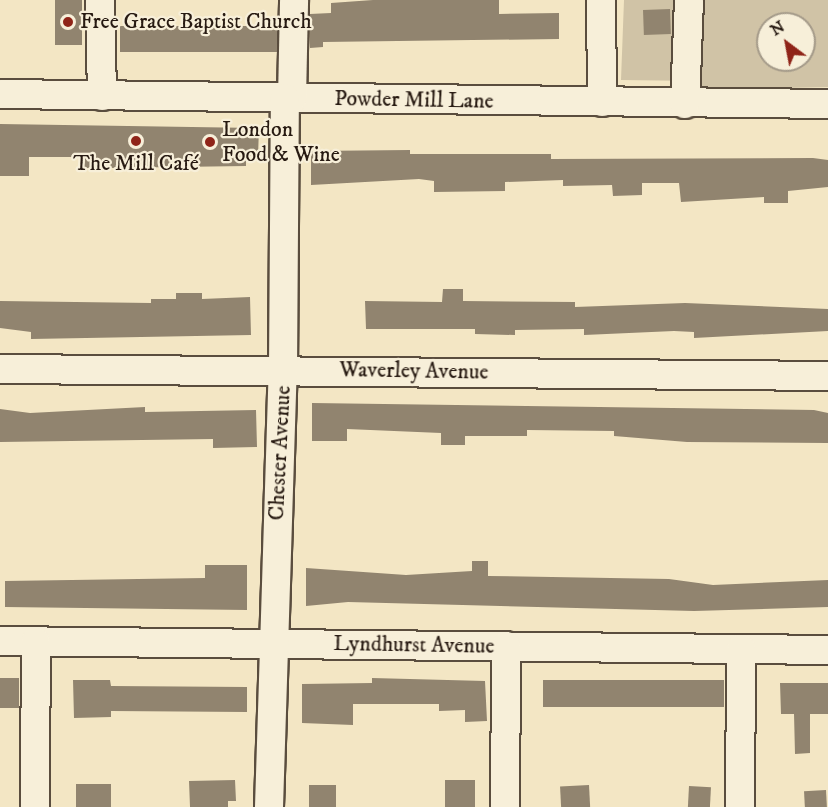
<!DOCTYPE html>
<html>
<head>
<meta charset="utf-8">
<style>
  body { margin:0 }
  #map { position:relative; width:828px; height:807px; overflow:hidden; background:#f3e6c4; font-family:"IM FELL DW Pica",serif }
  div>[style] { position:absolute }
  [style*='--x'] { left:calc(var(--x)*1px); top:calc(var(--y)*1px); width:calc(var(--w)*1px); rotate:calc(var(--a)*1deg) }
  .green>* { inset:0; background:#d0c3a6 }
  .building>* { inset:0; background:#91846f; transform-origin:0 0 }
  .roads { filter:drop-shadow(2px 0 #5a4d3e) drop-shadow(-2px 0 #5a4d3e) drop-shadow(0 2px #5a4d3e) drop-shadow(0 -2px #5a4d3e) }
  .minor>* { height:28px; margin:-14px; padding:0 14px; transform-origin:14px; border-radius:14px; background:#f7efd9 }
  .dots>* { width:16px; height:16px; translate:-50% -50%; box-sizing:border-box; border:3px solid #f7efd9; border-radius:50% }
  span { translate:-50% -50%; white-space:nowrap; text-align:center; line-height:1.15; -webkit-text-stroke:4.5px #f7efd9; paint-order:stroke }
  .poi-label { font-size:22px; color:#271a12 }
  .left { translate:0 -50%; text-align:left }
  .street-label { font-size:22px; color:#271a12 }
  .north { position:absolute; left:756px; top:12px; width:60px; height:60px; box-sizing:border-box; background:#f7efd9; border:2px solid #a49a89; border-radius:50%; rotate:328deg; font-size:16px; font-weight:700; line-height:24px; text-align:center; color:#271a12 }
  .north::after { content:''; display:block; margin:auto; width:21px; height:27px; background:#8f2418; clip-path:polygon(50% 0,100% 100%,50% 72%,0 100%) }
</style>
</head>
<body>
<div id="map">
  <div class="green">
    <div style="clip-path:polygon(evenodd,624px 0,828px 0,828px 87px,742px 89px,698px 87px,698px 81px,621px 80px,624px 0,768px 24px,804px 24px,804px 60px,768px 60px,768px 24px)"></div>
  </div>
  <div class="building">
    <div style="left:55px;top:0;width:27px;height:45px"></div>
    <div style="clip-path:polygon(373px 0,499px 0,499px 14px,559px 13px,559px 39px,323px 42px,323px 47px,310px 48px,310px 14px,331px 13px,331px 3px)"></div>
    <div style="left:670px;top:9px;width:25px;height:27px;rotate:88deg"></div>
    <div style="left:120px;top:26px;width:157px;height:26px"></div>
    <div style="clip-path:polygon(0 124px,259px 128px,258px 156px,246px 156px,246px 166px,106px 168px,84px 168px,84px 157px,29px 157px,29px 176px,0 176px)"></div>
    <div style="clip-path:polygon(410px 150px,410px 154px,551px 154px,551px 159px,813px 158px,828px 160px,828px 187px,788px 191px,788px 203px,764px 203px,764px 197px,681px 202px,679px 183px,642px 183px,642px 195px,613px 196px,612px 185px,563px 186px,563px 180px,505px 182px,505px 191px,434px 192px,434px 181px,419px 179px,311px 185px,311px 151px)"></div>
    <div style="clip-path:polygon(443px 289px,463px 289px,463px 301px,575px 302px,575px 307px,685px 303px,828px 309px,828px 331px,694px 338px,694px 332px,674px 331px,584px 335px,584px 329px,515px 330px,515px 335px,475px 334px,475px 329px,366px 329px,365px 301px,442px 302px)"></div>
    <div style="clip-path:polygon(176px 293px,202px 293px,202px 299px,250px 297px,251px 335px,31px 339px,31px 332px,0 328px,0 301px,151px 303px,151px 299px,176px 299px)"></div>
    <div style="clip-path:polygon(312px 403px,814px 410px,828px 413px,828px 443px,687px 442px,614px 436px,614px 431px,527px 430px,527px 436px,465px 436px,465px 445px,441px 445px,441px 433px,347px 429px,347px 441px,312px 441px)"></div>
    <div style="clip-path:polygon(145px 407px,145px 412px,256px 410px,257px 447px,213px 448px,213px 439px,0 442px,0 409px,30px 413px)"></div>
    <div style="clip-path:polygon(472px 561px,488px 561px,488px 576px,669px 579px,713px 585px,828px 580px,828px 607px,694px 611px,348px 602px,306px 606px,306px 568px,406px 575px,472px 571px)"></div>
    <div style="clip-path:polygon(205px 565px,247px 565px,247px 610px,5px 607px,5px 581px,205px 578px)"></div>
    <div style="left:0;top:678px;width:19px;height:30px"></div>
    <div style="clip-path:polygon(372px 678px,485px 681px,487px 721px,465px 722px,465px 710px,439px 711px,439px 704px,353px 704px,353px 725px,302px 723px,302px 684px,372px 683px)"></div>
    <div style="clip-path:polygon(73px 680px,110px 680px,111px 686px,247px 687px,247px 712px,111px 711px,111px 717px,74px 718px)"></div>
    <div style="left:543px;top:680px;width:181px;height:27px"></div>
    <div style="clip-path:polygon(780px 683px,828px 683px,828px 714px,810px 714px,810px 753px,795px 754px,794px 714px,781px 714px)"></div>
    <div style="clip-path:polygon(235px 780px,236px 801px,228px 801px,228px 807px,190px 807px,189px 781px)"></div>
    <div style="left:445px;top:780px;width:30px;height:27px"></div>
    <div style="left:76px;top:784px;width:35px;height:23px"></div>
    <div style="left:309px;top:785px;width:27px;height:22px"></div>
    <div style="left:589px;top:785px;width:22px;height:29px;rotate:87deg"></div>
    <div style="left:689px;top:786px;width:22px;height:21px;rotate:3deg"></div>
    <div style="left:826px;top:790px;width:17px;height:22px;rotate:87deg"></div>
  </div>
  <div class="roads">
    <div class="minor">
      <div style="--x:100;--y:0;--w:96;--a:88.8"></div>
      <div style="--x:601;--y:0;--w:102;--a:89.4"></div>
      <div style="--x:0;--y:94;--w:828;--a:0.69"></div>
      <div style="--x:292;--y:99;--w:99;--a:-88.8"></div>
      <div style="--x:685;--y:104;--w:104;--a:-87.8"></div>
      <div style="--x:0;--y:369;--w:828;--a:0.48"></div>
      <div style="--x:0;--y:641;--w:828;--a:0.62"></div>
      <div style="--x:35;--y:807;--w:165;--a:-89.7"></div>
      <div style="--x:269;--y:807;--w:437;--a:-88.2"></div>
      <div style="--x:283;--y:370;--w:272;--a:-89.6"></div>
      <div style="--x:505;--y:807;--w:161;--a:-89.6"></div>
      <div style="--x:740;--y:807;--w:158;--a:-89.6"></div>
    </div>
  </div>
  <div class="dots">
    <div style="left:68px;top:22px;background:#8f2418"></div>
    <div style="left:136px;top:141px;background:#8f2418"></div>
    <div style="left:210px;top:142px;background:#8f2418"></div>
  </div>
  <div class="poi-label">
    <span class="left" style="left:80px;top:22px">Free Grace Baptist Church</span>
    <span class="left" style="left:222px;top:142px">London<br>Food &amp; Wine</span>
    <span style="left:136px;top:164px">The Mill Café</span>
  </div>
  <div class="street-label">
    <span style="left:414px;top:100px;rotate:1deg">Powder Mill Lane</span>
    <span style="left:414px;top:371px;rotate:1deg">Waverley Avenue</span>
    <span style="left:280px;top:453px;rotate:-87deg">Chester Avenue</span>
    <span style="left:414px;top:645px;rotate:1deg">Lyndhurst Avenue</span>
  </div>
  <div class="north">N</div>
</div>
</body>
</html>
